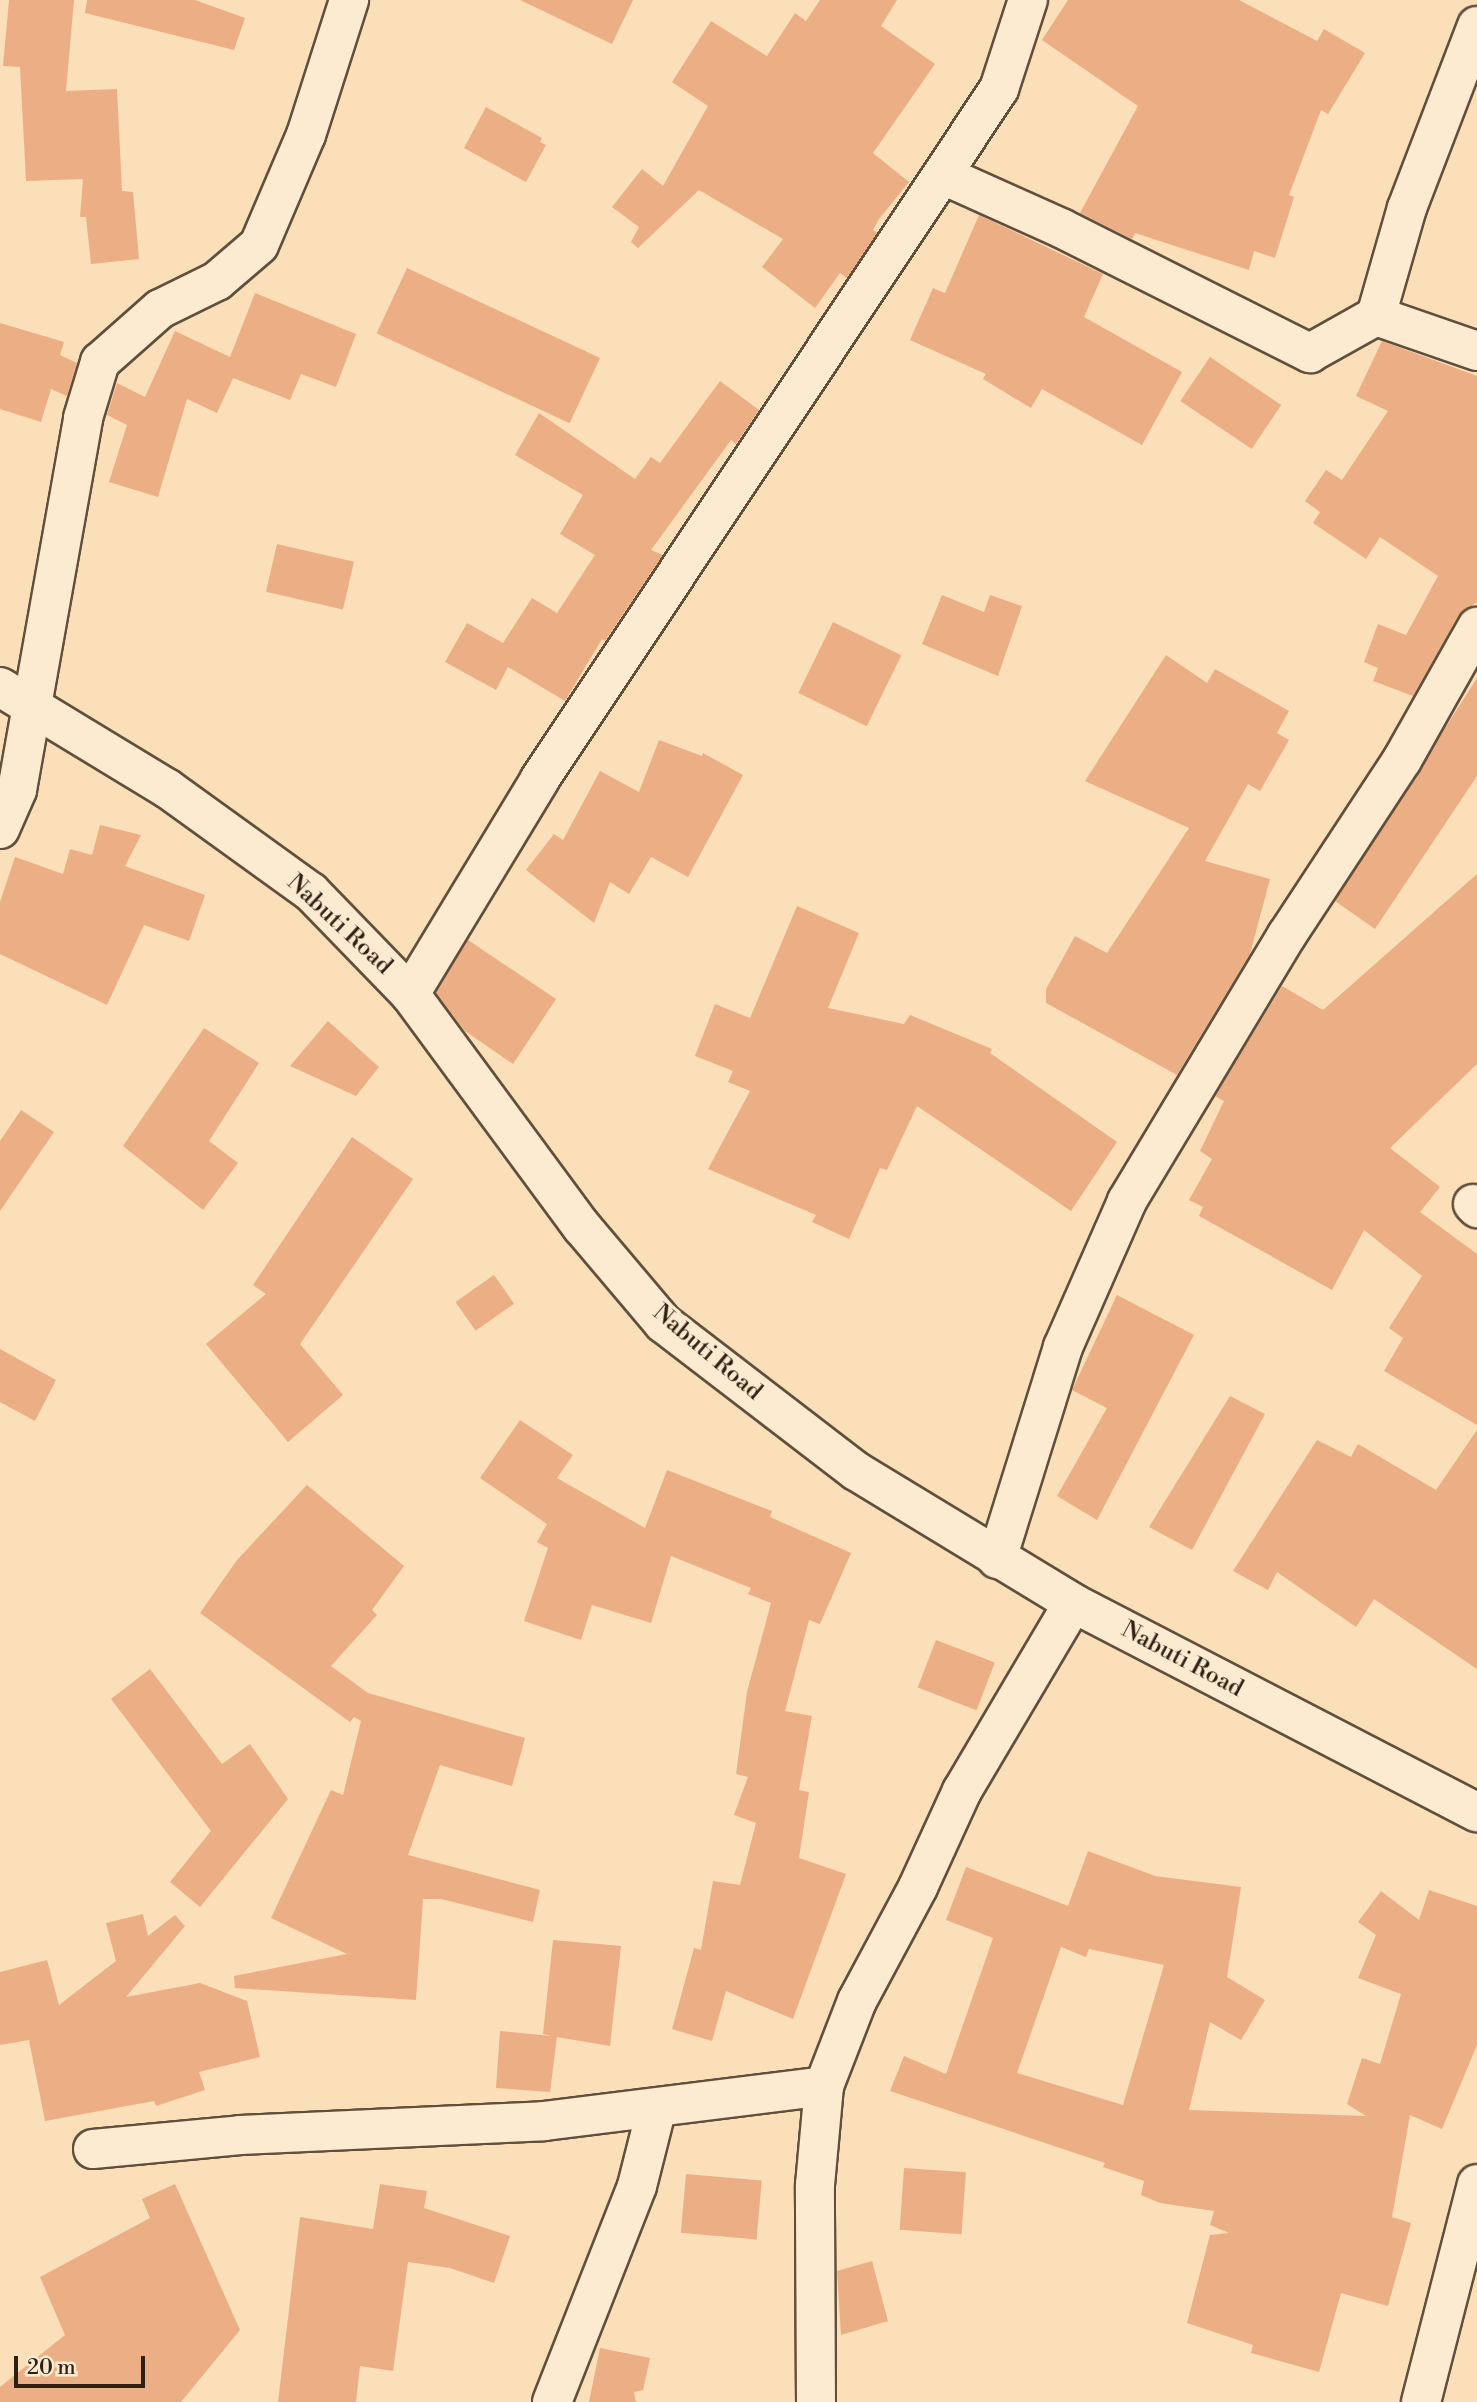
<!DOCTYPE html>
<html>
<head>
<meta charset="utf-8">
<style>
  body { margin:0 }
  #map { position:relative; width:1477px; height:2402px; overflow:hidden; background:#fadfb8; font-family:"Libre Bodoni",serif }
  div>[style] { position:absolute }
  [style*='--x'] { left:calc(var(--x)*1px); top:calc(var(--y)*1px); width:calc(var(--w)*1px); rotate:calc(var(--a)*1deg) }
  .building>* { inset:0; background:#ecaf85; transform-origin:0 0 }
  .roads { filter:drop-shadow(2px 0 #614f3c) drop-shadow(-2px 0 #614f3c) drop-shadow(0 2px #614f3c) drop-shadow(0 -2px #614f3c) }
  .street>* { height:38px; margin:-19px; padding:0 19px; transform-origin:19px; border-radius:19px; background:#fcead1 }
  .secondary>* { height:38px; margin:-19px; padding:0 19px; transform-origin:19px; border-radius:19px; background:#fcead1 }
  span { translate:-50% -50%; white-space:nowrap; text-align:center; line-height:1.15; -webkit-text-stroke:6px #fcead1; paint-order:stroke }
  .street-label { font-size:24px; color:#2e1f13 }
  .scale { position:absolute; left:14px; top:2356px; width:131px; height:32px; box-sizing:border-box; border:4px solid #2e1f13; border-top:0; padding-left:9px; font-size:21px; line-height:24px; white-space:nowrap; color:#2e1f13; -webkit-text-stroke:5px #fcead1; paint-order:stroke }
</style>
</head>
<body>
<div id="map">
  <div class="building">
    <div style="clip-path:polygon(9px 0,74px 0,66px 91px,117px 89px,122px 191px,133px 192px,139px 259px,91px 264px,86px 217px,80px 217px,83px 179px,26px 181px,20px 67px,3px 66px)"></div>
    <div style="clip-path:polygon(87px 0,195px 0,245px 18px,234px 50px,85px 13px)"></div>
    <div style="clip-path:polygon(520px 0,633px 0,612px 44px)"></div>
    <div style="clip-path:polygon(820px 0,897px 0,881px 26px,935px 64px,873px 153px,909px 182px,879px 219px,873px 230px,877px 233px,847px 278px,840px 273px,815px 308px,762px 267px,783px 239px,699px 190px,638px 248px,631px 242px,639px 227px,612px 207px,642px 169px,663px 186px,708px 106px,672px 82px,711px 21px,767px 56px,795px 13px,806px 21px)"></div>
    <div style="clip-path:polygon(1068px 0,1239px 0,1317px 41px,1324px 29px,1365px 53px,1328px 114px,1321px 110px,1289px 195px,1294px 197px,1275px 258px,1254px 251px,1249px 270px,1135px 233px,1132px 239px,1080px 213px,1138px 106px,1042px 40px)"></div>
    <div style="clip-path:polygon(486px 107px,542px 138px,540px 142px,546px 145px,526px 182px,464px 148px)"></div>
    <div style="clip-path:polygon(979px 215px,1103px 274px,1084px 317px,1182px 372px,1142px 445px,1042px 389px,1031px 408px,983px 379px,986px 374px,910px 340px,933px 288px,945px 293px)"></div>
    <div style="left:407px;top:268px;width:213px;height:72px;rotate:25deg"></div>
    <div style="clip-path:polygon(255px 293px,356px 334px,336px 387px,301px 374px,290px 400px,233px 378px,217px 413px,187px 399px,158px 497px,109px 482px,127px 425px,107px 415px,117px 383px,145px 397px,175px 331px,230px 357px)"></div>
    <div style="clip-path:polygon(0 323px,64px 342px,60px 355px,77px 363px,67px 396px,51px 389px,41px 422px,0 409px)"></div>
    <div style="clip-path:polygon(1382px 341px,1477px 376px,1477px 602px,1458px 616px,1413px 696px,1373px 681px,1378px 668px,1364px 662px,1378px 624px,1406px 635px,1438px 576px,1380px 537px,1366px 559px,1313px 523px,1320px 512px,1305px 501px,1326px 470px,1342px 480px,1388px 411px,1356px 396px)"></div>
    <div style="left:1210px;top:357px;width:86px;height:53px;rotate:34deg"></div>
    <div style="clip-path:polygon(720px 381px,759px 410px,736px 444px,731px 440px,651px 550px,663px 555px,605px 641px,602px 639px,565px 701px,508px 667px,496px 690px,445px 662px,467px 623px,503px 643px,532px 598px,557px 613px,595px 555px,560px 534px,583px 495px,515px 455px,539px 413px,635px 479px,651px 457px,660px 463px)"></div>
    <div style="left:277px;top:544px;width:79px;height:49px;rotate:13deg"></div>
    <div style="clip-path:polygon(942px 595px,984px 612px,990px 595px,1022px 606px,998px 676px,922px 644px)"></div>
    <div style="left:833px;top:622px;width:76px;height:79px;rotate:26deg"></div>
    <div style="clip-path:polygon(1166px 655px,1207px 683px,1215px 669px,1289px 711px,1277px 733px,1289px 740px,1260px 791px,1248px 784px,1205px 861px,1270px 879px,1250px 954px,1177px 1075px,1046px 1003px,1046px 989px,1075px 936px,1107px 953px,1189px 828px,1085px 781px)"></div>
    <div style="clip-path:polygon(1477px 678px,1477px 776px,1375px 929px,1335px 901px)"></div>
    <div style="clip-path:polygon(659px 740px,702px 756px,703px 753px,743px 775px,688px 877px,651px 857px,629px 894px,610px 882px,594px 923px,526px 870px,554px 834px,563px 840px,600px 771px,639px 792px)"></div>
    <div style="clip-path:polygon(100px 825px,141px 835px,125px 866px,205px 895px,189px 941px,144px 925px,107px 1005px,0 954px,0 902px,15px 857px,63px 874px,70px 849px,92px 855px)"></div>
    <div style="clip-path:polygon(1477px 874px,1477px 1064px,1390px 1148px,1440px 1187px,1420px 1212px,1477px 1254px,1477px 1425px,1384px 1371px,1403px 1338px,1389px 1328px,1422px 1276px,1364px 1230px,1332px 1290px,1199px 1216px,1203px 1207px,1189px 1200px,1212px 1159px,1200px 1151px,1224px 1101px,1215px 1096px,1282px 986px,1323px 1010px)"></div>
    <div style="clip-path:polygon(797px 906px,859px 933px,828px 1008px,904px 1024px,910px 1015px,992px 1049px,990px 1053px,1117px 1142px,1071px 1211px,917px 1106px,887px 1170px,880px 1168px,849px 1239px,812px 1222px,816px 1215px,708px 1169px,750px 1091px,728px 1082px,733px 1071px,695px 1056px,715px 1004px,750px 1018px)"></div>
    <div style="clip-path:polygon(468px 940px,556px 999px,513px 1064px,465px 1031px,436px 993px)"></div>
    <div style="clip-path:polygon(328px 1021px,379px 1067px,356px 1096px,290px 1066px)"></div>
    <div style="clip-path:polygon(204px 1028px,259px 1063px,209px 1141px,238px 1163px,203px 1210px,123px 1146px)"></div>
    <div style="clip-path:polygon(21px 1110px,54px 1132px,0 1211px,0 1141px)"></div>
    <div style="clip-path:polygon(352px 1137px,413px 1179px,300px 1344px,343px 1395px,288px 1442px,206px 1344px,266px 1294px,253px 1285px)"></div>
    <div style="left:494px;top:1275px;width:35px;height:47px;rotate:55deg"></div>
    <div style="clip-path:polygon(1117px 1295px,1194px 1335px,1097px 1520px,1057px 1496px,1107px 1408px,1072px 1390px)"></div>
    <div style="clip-path:polygon(0 1349px,56px 1380px,35px 1421px,0 1402px)"></div>
    <div style="clip-path:polygon(1230px 1396px,1265px 1414px,1192px 1550px,1149px 1527px)"></div>
    <div style="clip-path:polygon(520px 1420px,573px 1455px,557px 1478px,645px 1528px,667px 1470px,772px 1511px,770px 1517px,851px 1553px,820px 1624px,809px 1620px,785px 1711px,812px 1716px,799px 1790px,809px 1792px,799px 1858px,846px 1874px,793px 2019px,726px 1991px,712px 2041px,672px 2029px,694px 1948px,701px 1950px,713px 1881px,740px 1885px,756px 1823px,734px 1815px,748px 1777px,736px 1774px,747px 1692px,771px 1603px,748px 1594px,751px 1588px,671px 1556px,651px 1623px,592px 1605px,581px 1640px,524px 1621px,548px 1548px,537px 1542px,547px 1524px,480px 1478px)"></div>
    <div style="clip-path:polygon(1477px 1430px,1477px 1669px,1374px 1599px,1356px 1627px,1277px 1572px,1268px 1590px,1233px 1571px,1317px 1440px,1351px 1457px,1358px 1444px,1436px 1490px)"></div>
    <div style="clip-path:polygon(307px 1485px,404px 1566px,372px 1610px,377px 1615px,331px 1666px,368px 1693px,525px 1738px,512px 1786px,440px 1765px,408px 1855px,540px 1890px,533px 1922px,441px 1899px,423px 1899px,416px 2000px,235px 1988px,234px 1976px,347px 1954px,271px 1918px,331px 1790px,343px 1795px,361px 1721px,354px 1717px,350px 1722px,200px 1613px,237px 1560px)"></div>
    <div style="left:936px;top:1640px;width:63px;height:51px;rotate:21deg"></div>
    <div style="clip-path:polygon(150px 1669px,222px 1764px,250px 1744px,288px 1799px,200px 1907px,170px 1882px,211px 1831px,111px 1699px)"></div>
    <div style="clip-path:polygon(evenodd,1088px 1851px,1155px 1876px,1241px 1887px,1227px 1977px,1265px 2000px,1241px 2040px,1210px 2022px,1189px 2110px,1366px 2116px,1347px 2104px,1362px 2058px,1380px 2064px,1401px 1994px,1358px 1978px,1376px 1935px,1358px 1922px,1381px 1891px,1419px 1920px,1429px 1890px,1477px 1906px,1477px 2045px,1442px 2129px,1410px 2115px,1392px 2217px,1411px 2223px,1388px 2306px,1341px 2293px,1319px 2372px,1251px 2353px,1253px 2345px,1187px 2323px,1210px 2235px,1229px 2233px,1210px 2225px,1214px 2211px,1160px 2203px,1141px 2195px,1144px 2181px,1103px 2167px,1105px 2163px,890px 2091px,904px 2056px,946px 2074px,993px 1938px,946px 1920px,966px 1867px,1068px 1906px,1088px 1851px,1061px 1947px,1086px 1957px,1089px 1949px,1164px 1965px,1123px 2105px,1017px 2073px,1061px 1947px)"></div>
    <div style="clip-path:polygon(143px 1914px,148px 1936px,175px 1915px,185px 1926px,126px 1997px,200px 1983px,247px 2001px,260px 2057px,199px 2072px,205px 2090px,156px 2106px,154px 2101px,45px 2121px,29px 2040px,0 2045px,0 1972px,47px 1960px,59px 2005px,116px 1961px,106px 1923px)"></div>
    <div style="clip-path:polygon(553px 1940px,621px 1946px,610px 2046px,557px 2037px,550px 2092px,496px 2088px,500px 2031px,552px 2036px,543px 2034px)"></div>
    <div style="left:904px;top:2168px;width:62px;height:62px;rotate:4deg"></div>
    <div style="left:686px;top:2174px;width:76px;height:59px;rotate:5deg"></div>
    <div style="clip-path:polygon(175px 2184px,240px 2330px,181px 2402px,0 2402px,0 2387px,65px 2335px,40px 2277px,150px 2218px,142px 2199px)"></div>
    <div style="clip-path:polygon(380px 2184px,427px 2191px,424px 2208px,510px 2236px,494px 2283px,450px 2268px,408px 2262px,393px 2371px,360px 2366px,356px 2402px,278px 2402px,300px 2217px,373px 2229px)"></div>
    <div style="clip-path:polygon(872px 2261px,888px 2321px,841px 2335px,837px 2271px)"></div>
    <div style="clip-path:polygon(600px 2348px,650px 2358px,643px 2390px,634px 2392px,636px 2402px,589px 2402px)"></div>
  </div>
  <div class="roads">
    <div class="street">
      <div style="--x:943;--y:175;--w:129;--a:24.2"></div>
      <div style="--x:1061;--y:228;--w:279;--a:26.7"></div>
      <div style="--x:1310;--y:353;--w:76;--a:-29.3"></div>
      <div style="--x:1376;--y:316;--w:107;--a:19.1"></div>
      <div style="--x:1376;--y:316;--w:112;--a:-74"></div>
      <div style="--x:1407;--y:208;--w:195;--a:-69"></div>
      <div style="--x:0;--y:829;--w:43;--a:-66.4"></div>
      <div style="--x:17;--y:790;--w:378;--a:-79.9"></div>
      <div style="--x:83;--y:418;--w:59;--a:-73.1"></div>
      <div style="--x:100;--y:362;--w:80;--a:-41.5"></div>
      <div style="--x:160;--y:309;--w:64;--a:-26.2"></div>
      <div style="--x:217;--y:281;--w:55;--a:-40.6"></div>
      <div style="--x:259;--y:245;--w:120;--a:-66.9"></div>
      <div style="--x:306;--y:135;--w:142;--a:-72.3"></div>
      <div style="--x:410;--y:994;--w:251;--a:-58.8"></div>
      <div style="--x:540;--y:779;--w:829;--a:-56.37"></div>
      <div style="--x:999;--y:89;--w:94;--a:-72"></div>
      <div style="--x:1473;--y:1204;--w:6;--a:45"></div>
      <div style="--x:997;--y:1559;--w:222;--a:-72.7"></div>
      <div style="--x:1063;--y:1347;--w:159;--a:-66.3"></div>
      <div style="--x:1127;--y:1201;--w:310;--a:-59"></div>
      <div style="--x:1287;--y:935;--w:209;--a:-56.7"></div>
      <div style="--x:1402;--y:760;--w:153;--a:-60.6"></div>
      <div style="--x:93;--y:2149;--w:148;--a:-5.4"></div>
      <div style="--x:240;--y:2135;--w:304;--a:-2.6"></div>
      <div style="--x:544;--y:2121;--w:282;--a:-7.1"></div>
      <div style="--x:552;--y:2402;--w:232;--a:-68.5"></div>
      <div style="--x:637;--y:2186;--w:81;--a:-75.8"></div>
      <div style="--x:816;--y:2402;--w:217;--a:-90.3"></div>
      <div style="--x:815;--y:2185;--w:99;--a:-84.8"></div>
      <div style="--x:824;--y:2086;--w:91;--a:-68.8"></div>
      <div style="--x:857;--y:2001;--w:129;--a:-61.8"></div>
      <div style="--x:918;--y:1887;--w:106;--a:-65.4"></div>
      <div style="--x:962;--y:1791;--w:218;--a:-59.4"></div>
      <div style="--x:1421;--y:2402;--w:225;--a:-75.6"></div>
    </div>
    <div class="secondary">
      <div style="--x:0;--y:687;--w:197;--a:31.3"></div>
      <div style="--x:168;--y:789;--w:176;--a:35.8"></div>
      <div style="--x:311;--y:892;--w:142;--a:45.9"></div>
      <div style="--x:410;--y:994;--w:290;--a:53.6"></div>
      <div style="--x:582;--y:1227;--w:126;--a:49.8"></div>
      <div style="--x:663;--y:1323;--w:243;--a:37.5"></div>
      <div style="--x:856;--y:1471;--w:254;--a:31.3"></div>
      <div style="--x:1073;--y:1603;--w:455;--a:27.4"></div>
    </div>
  </div>
  <div class="street-label">
    <span style="left:339px;top:925px;rotate:43deg">Nabuti Road</span>
    <span style="left:707px;top:1353px;rotate:40deg">Nabuti Road</span>
    <span style="left:1182px;top:1660px;rotate:28deg">Nabuti Road</span>
  </div>
  <div class="scale">20 m</div>
</div>
</body>
</html>
